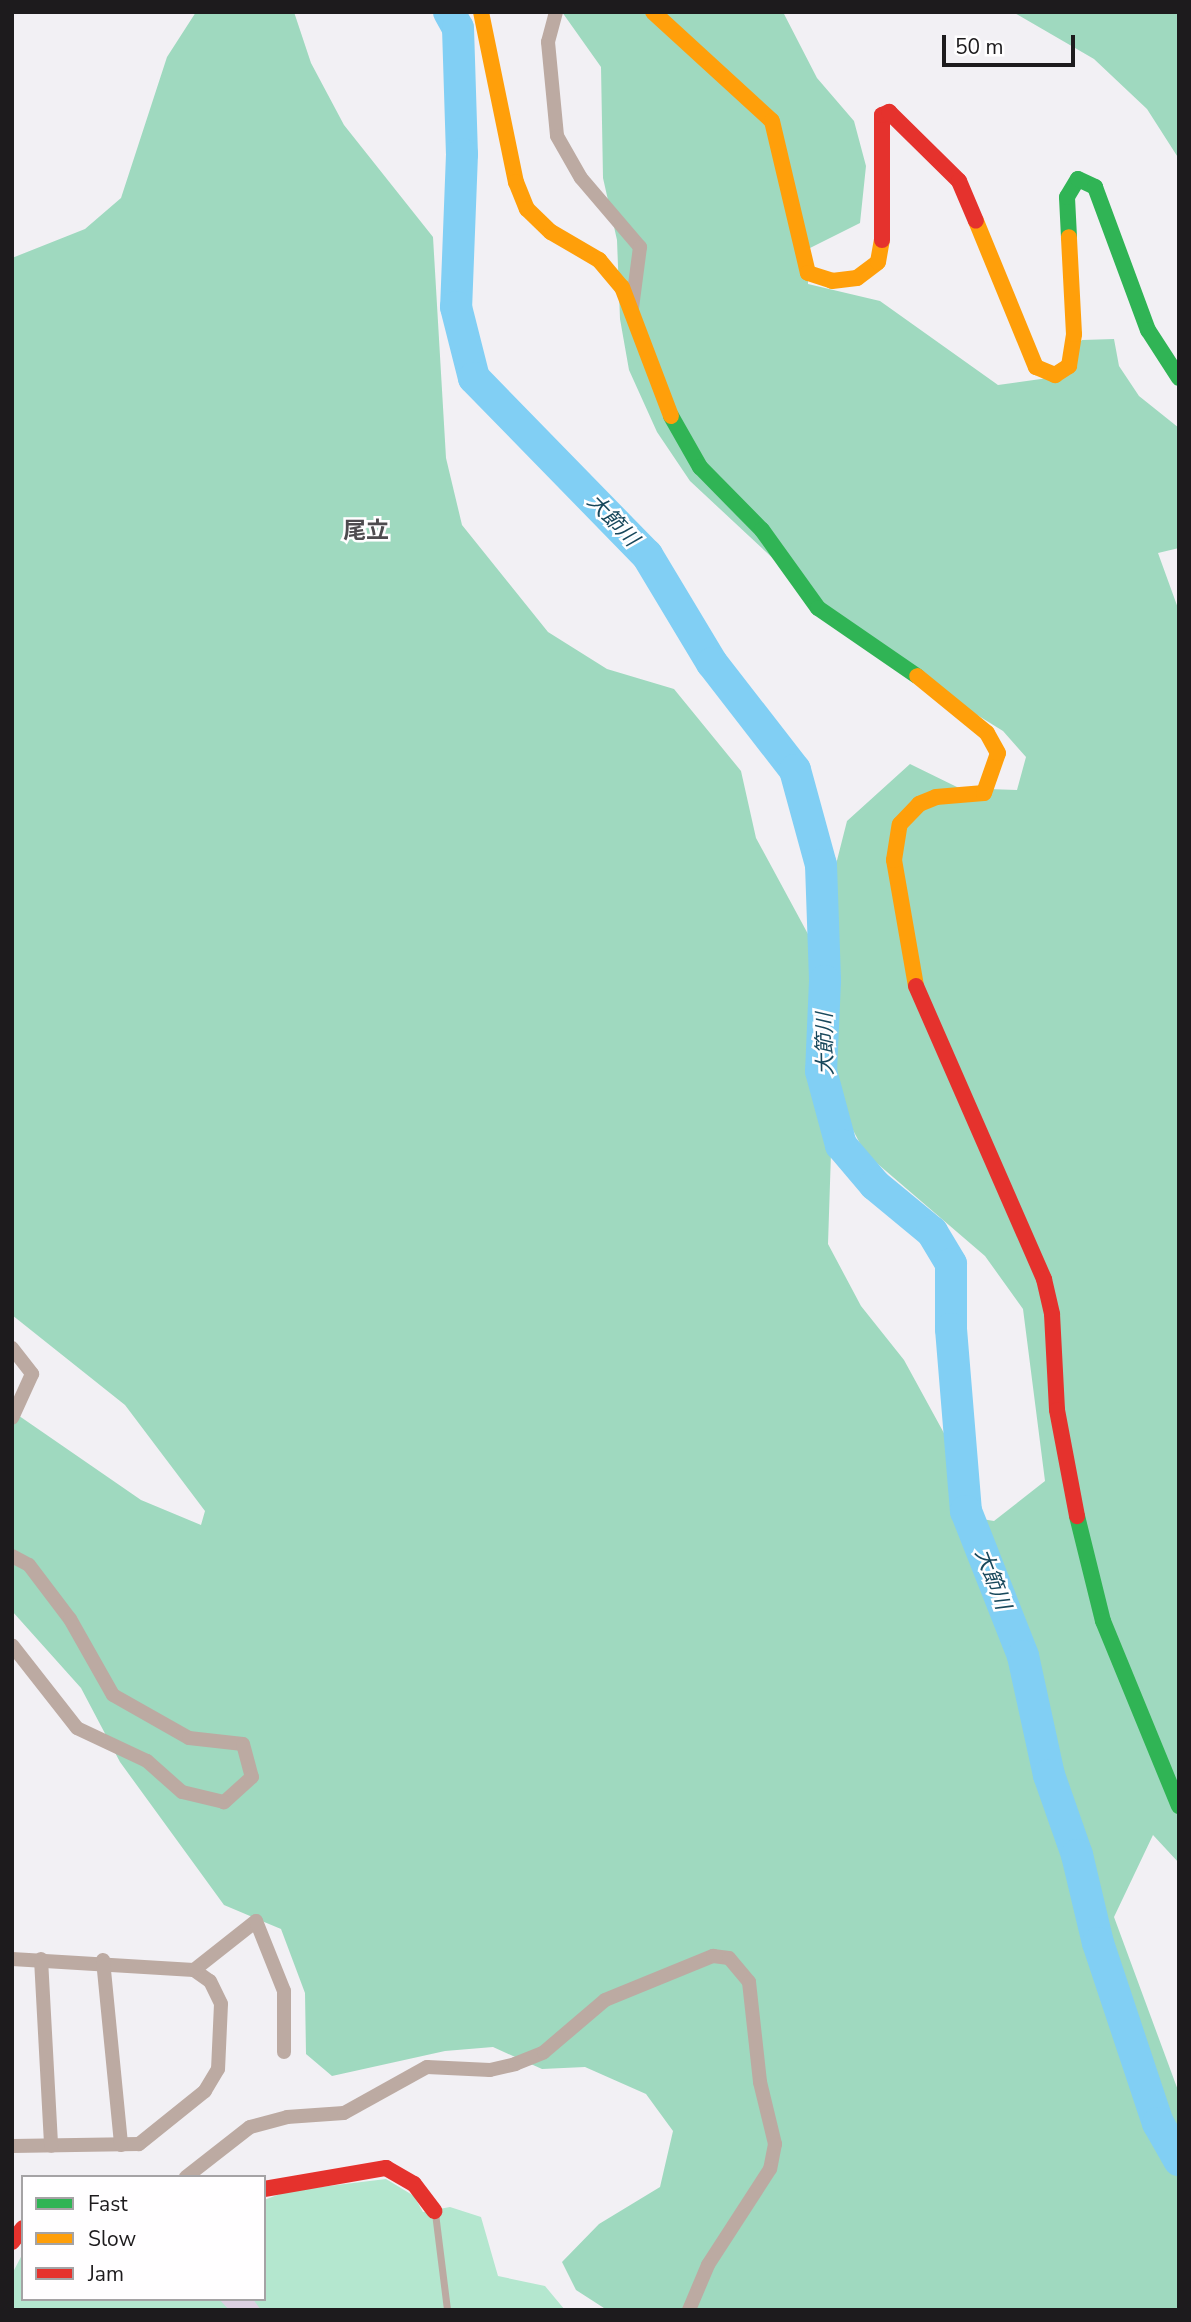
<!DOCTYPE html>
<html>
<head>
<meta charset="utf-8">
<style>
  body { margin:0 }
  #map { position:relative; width:1191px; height:2322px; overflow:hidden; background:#f2f0f4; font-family:"Nunito Sans","Noto Sans JP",sans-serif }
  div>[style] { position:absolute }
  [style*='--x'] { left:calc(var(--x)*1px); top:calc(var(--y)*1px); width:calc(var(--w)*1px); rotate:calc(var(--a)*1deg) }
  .green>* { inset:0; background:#b4e7cf }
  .forest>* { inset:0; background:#9fd9bf }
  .river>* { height:32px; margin:-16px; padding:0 16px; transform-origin:16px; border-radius:16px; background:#81cff4 }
  .building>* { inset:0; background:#dcd0e1 }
  .lane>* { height:7px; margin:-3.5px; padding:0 3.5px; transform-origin:3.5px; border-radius:3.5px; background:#bcaaa2 }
  .street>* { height:14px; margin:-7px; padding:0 7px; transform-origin:7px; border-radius:7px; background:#bcaaa2 }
  .fast>* { height:16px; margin:-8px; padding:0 8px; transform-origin:8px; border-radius:8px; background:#30b455 }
  .slow>* { height:16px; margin:-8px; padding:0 8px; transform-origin:8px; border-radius:8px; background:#ff9f0a }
  .jam>* { height:16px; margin:-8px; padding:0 8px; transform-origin:8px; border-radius:8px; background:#e5322d }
  span { translate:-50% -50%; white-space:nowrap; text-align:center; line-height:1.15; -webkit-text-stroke:5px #fffeff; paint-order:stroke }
  .water-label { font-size:21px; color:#18485c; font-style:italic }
  .quarter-label { font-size:23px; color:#4e4b4f; font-weight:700 }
  .frame { position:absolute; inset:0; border:14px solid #1d1b1d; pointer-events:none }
  .legend { position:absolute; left:21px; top:2175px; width:245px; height:126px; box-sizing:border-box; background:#fffeff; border:2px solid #a5a3a5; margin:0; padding:9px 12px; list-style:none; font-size:21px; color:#1d1b1d }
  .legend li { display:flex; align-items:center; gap:14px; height:35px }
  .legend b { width:35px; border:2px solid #a5a3a5 }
  .scale { position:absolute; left:942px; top:35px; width:133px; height:32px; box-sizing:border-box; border:4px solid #1d1b1d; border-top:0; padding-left:9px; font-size:21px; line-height:24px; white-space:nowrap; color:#1d1b1d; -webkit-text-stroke:5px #fffeff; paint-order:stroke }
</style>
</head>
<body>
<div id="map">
  <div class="green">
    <div style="clip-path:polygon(386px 2179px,414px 2196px,423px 2212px,450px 2207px,481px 2217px,498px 2276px,545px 2286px,565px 2310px,12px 2310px,12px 2274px,23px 2253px,23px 2299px,264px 2299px,264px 2200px,288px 2191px)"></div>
  </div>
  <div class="forest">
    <div style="clip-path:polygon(evenodd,196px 12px,294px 12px,311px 63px,344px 125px,433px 237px,446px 458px,462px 525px,548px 632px,607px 669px,674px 689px,741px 771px,756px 838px,815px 947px,847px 821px,910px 764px,959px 788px,1017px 790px,1026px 757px,1003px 731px,869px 648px,690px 481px,657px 432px,629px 370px,620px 319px,617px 240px,603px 178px,601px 67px,562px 12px,783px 12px,817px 78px,854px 121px,866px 166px,860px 223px,808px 249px,808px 284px,880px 301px,998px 385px,1048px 378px,1082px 340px,1114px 339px,1119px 366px,1139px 396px,1179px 428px,1179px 548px,1158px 553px,1179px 611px,1179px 1863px,1153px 1835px,1114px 1917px,1179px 2093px,1179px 2310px,607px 2310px,576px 2290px,562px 2262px,599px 2224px,660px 2187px,673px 2131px,646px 2094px,585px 2067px,542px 2069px,493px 2047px,445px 2051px,332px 2076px,306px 2054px,305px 1993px,281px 1929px,224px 1905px,120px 1762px,81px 1688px,12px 1611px,12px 1411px,141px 1500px,201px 1525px,205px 1511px,125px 1405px,12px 1315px,12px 258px,85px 229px,121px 198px,167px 57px,196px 12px,833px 1092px,865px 1153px,985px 1256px,1023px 1309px,1045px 1481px,994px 1521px,951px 1514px,951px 1446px,904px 1360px,861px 1306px,828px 1244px,833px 1092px)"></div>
    <div style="clip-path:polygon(1013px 12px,1179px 12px,1179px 159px,1147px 109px,1094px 59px)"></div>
  </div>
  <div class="river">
    <div style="--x:449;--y:12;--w:18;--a:61"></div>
    <div style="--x:458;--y:28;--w:126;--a:88.2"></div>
    <div style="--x:462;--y:154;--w:153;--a:92.2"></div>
    <div style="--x:456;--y:307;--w:73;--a:75.8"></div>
    <div style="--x:474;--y:378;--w:248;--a:45.7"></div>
    <div style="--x:647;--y:555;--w:126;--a:59"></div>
    <div style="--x:712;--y:663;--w:135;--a:52.2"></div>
    <div style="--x:795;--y:770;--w:98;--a:74.7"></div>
    <div style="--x:821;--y:865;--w:116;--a:88"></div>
    <div style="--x:825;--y:981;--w:90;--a:92.5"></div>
    <div style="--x:821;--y:1071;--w:77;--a:74.9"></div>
    <div style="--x:841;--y:1145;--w:52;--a:49.6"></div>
    <div style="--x:875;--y:1185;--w:74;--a:39.5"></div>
    <div style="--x:932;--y:1232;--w:37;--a:59"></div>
    <div style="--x:951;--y:1264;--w:65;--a:90"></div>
    <div style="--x:951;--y:1329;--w:183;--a:85.3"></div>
    <div style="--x:966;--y:1511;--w:156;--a:68.5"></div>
    <div style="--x:1023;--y:1656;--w:122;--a:77.7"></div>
    <div style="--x:1049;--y:1775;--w:85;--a:70.7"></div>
    <div style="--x:1077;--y:1855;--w:90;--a:76.6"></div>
    <div style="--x:1098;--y:1943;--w:190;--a:71.6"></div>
    <div style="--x:1158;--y:2123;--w:43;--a:60.4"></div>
  </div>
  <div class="building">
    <div style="clip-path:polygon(219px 2299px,253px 2299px,261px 2310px,229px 2310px)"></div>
  </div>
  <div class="lane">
    <div style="--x:435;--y:2213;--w:98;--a:82.9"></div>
  </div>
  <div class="street">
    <div style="--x:556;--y:12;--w:31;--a:105"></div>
    <div style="--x:548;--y:42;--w:94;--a:84.5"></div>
    <div style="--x:557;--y:136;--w:48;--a:60.3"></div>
    <div style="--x:581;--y:178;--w:91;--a:49.5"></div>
    <div style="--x:640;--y:247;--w:62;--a:97.5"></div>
    <div style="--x:12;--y:1348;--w:33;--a:52"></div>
    <div style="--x:32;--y:1374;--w:48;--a:114.4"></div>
    <div style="--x:12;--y:1556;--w:19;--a:28"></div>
    <div style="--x:29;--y:1565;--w:68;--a:52.8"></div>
    <div style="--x:70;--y:1619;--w:87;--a:60.5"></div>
    <div style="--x:113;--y:1695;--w:87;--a:29.5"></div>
    <div style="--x:189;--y:1738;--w:54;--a:6.3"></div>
    <div style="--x:243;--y:1744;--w:34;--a:75"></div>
    <div style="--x:252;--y:1777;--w:38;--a:138"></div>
    <div style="--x:224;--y:1802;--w:43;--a:-166.6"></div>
    <div style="--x:182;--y:1792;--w:47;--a:-138.5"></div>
    <div style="--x:147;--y:1761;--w:77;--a:-154.8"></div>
    <div style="--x:77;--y:1728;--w:105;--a:-128.1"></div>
    <div style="--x:12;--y:1959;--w:182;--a:3.5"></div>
    <div style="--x:194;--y:1970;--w:19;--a:35"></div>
    <div style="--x:210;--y:1981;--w:25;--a:64"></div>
    <div style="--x:221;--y:2004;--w:65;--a:92.6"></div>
    <div style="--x:218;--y:2069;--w:26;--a:121"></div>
    <div style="--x:205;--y:2091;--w:85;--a:141.2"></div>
    <div style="--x:139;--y:2144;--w:127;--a:179.1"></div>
    <div style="--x:41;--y:1959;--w:187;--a:86.9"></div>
    <div style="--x:103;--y:1960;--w:186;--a:84.4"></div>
    <div style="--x:194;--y:1970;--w:79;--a:-38.3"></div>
    <div style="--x:256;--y:1921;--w:75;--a:68.2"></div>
    <div style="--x:284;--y:1991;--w:61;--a:90"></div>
    <div style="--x:186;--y:2177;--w:81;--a:-38"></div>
    <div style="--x:250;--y:2127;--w:38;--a:-15"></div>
    <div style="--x:287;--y:2117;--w:57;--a:-4"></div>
    <div style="--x:344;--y:2113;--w:95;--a:-29"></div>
    <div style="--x:427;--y:2067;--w:63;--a:2.7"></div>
    <div style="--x:490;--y:2070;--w:26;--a:-13"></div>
    <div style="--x:515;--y:2064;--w:31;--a:-22"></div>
    <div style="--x:544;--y:2052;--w:80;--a:-40.4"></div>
    <div style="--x:605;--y:2000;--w:117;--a:-22.2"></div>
    <div style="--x:713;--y:1956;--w:16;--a:7"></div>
    <div style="--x:729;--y:1958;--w:31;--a:50"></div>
    <div style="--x:749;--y:1982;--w:101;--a:83.7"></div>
    <div style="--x:760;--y:2082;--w:64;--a:76.4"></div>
    <div style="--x:775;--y:2144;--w:25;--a:101"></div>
    <div style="--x:770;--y:2169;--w:114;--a:122.9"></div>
    <div style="--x:708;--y:2265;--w:49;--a:112.9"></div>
  </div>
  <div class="fast">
    <div style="--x:1069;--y:237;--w:40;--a:-92.9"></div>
    <div style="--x:1067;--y:197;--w:21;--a:-59"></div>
    <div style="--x:1078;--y:179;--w:19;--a:25"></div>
    <div style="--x:1095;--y:187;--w:153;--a:69.7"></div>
    <div style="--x:1148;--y:330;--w:57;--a:57.1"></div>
    <div style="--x:671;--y:416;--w:59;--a:60.4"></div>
    <div style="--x:700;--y:467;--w:88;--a:45.5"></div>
    <div style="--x:762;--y:530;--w:96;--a:54.3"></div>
    <div style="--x:818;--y:608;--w:120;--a:34.5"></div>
    <div style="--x:1077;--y:1516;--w:108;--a:76.1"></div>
    <div style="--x:1103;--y:1621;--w:200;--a:67.7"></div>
  </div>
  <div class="slow">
    <div style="--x:481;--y:12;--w:174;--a:78.4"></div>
    <div style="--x:516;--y:182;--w:29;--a:68"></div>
    <div style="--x:527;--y:209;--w:33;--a:44"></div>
    <div style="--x:551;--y:232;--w:56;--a:30.3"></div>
    <div style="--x:599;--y:260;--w:35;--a:50"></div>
    <div style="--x:622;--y:287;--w:138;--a:69.2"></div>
    <div style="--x:653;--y:12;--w:161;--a:42.5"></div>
    <div style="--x:772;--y:121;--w:156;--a:76.7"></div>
    <div style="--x:808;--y:273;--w:25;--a:18"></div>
    <div style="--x:832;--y:281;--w:25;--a:-7"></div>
    <div style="--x:857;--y:278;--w:26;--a:-37"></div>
    <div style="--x:878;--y:262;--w:22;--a:-80"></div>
    <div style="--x:976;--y:221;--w:158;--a:67.7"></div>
    <div style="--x:1036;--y:367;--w:21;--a:23"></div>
    <div style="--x:1055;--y:375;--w:17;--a:-33"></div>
    <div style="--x:1069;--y:366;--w:32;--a:-81"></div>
    <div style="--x:1074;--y:334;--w:97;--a:-93"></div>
    <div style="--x:916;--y:986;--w:128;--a:-99.9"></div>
    <div style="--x:894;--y:860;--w:36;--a:-81"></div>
    <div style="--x:900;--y:824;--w:28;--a:-46"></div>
    <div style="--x:919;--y:804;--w:18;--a:-22"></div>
    <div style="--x:936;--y:797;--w:48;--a:-4.8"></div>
    <div style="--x:984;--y:793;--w:42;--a:-70.7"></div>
    <div style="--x:998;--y:753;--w:23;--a:-119"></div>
    <div style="--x:987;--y:733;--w:90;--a:-140.8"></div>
  </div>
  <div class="jam">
    <div style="--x:882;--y:240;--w:125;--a:-90"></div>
    <div style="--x:882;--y:115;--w:8;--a:-23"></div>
    <div style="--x:889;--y:112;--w:98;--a:44.6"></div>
    <div style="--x:959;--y:181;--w:43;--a:67"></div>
    <div style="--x:916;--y:986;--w:320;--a:66.4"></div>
    <div style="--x:1044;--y:1279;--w:36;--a:77"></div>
    <div style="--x:1052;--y:1314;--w:96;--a:87"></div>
    <div style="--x:1057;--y:1410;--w:108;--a:79.3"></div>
    <div style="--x:264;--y:2189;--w:124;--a:-9.8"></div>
    <div style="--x:386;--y:2168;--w:32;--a:30"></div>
    <div style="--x:414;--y:2184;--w:34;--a:53"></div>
    <div style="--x:12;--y:2242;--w:18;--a:-52"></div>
  </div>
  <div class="water-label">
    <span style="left:613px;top:520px;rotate:46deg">大節川</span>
    <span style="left:825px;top:1044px;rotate:-91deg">大節川</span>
    <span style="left:993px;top:1579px;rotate:69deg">大節川</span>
  </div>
  <div class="quarter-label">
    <span style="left:366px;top:531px">尾立</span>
  </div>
  <div class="frame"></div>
  <ul class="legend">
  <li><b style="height:9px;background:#30b455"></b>Fast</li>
  <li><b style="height:9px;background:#ff9f0a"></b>Slow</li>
  <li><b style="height:9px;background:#e5322d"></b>Jam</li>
  </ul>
  <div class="scale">50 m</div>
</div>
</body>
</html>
